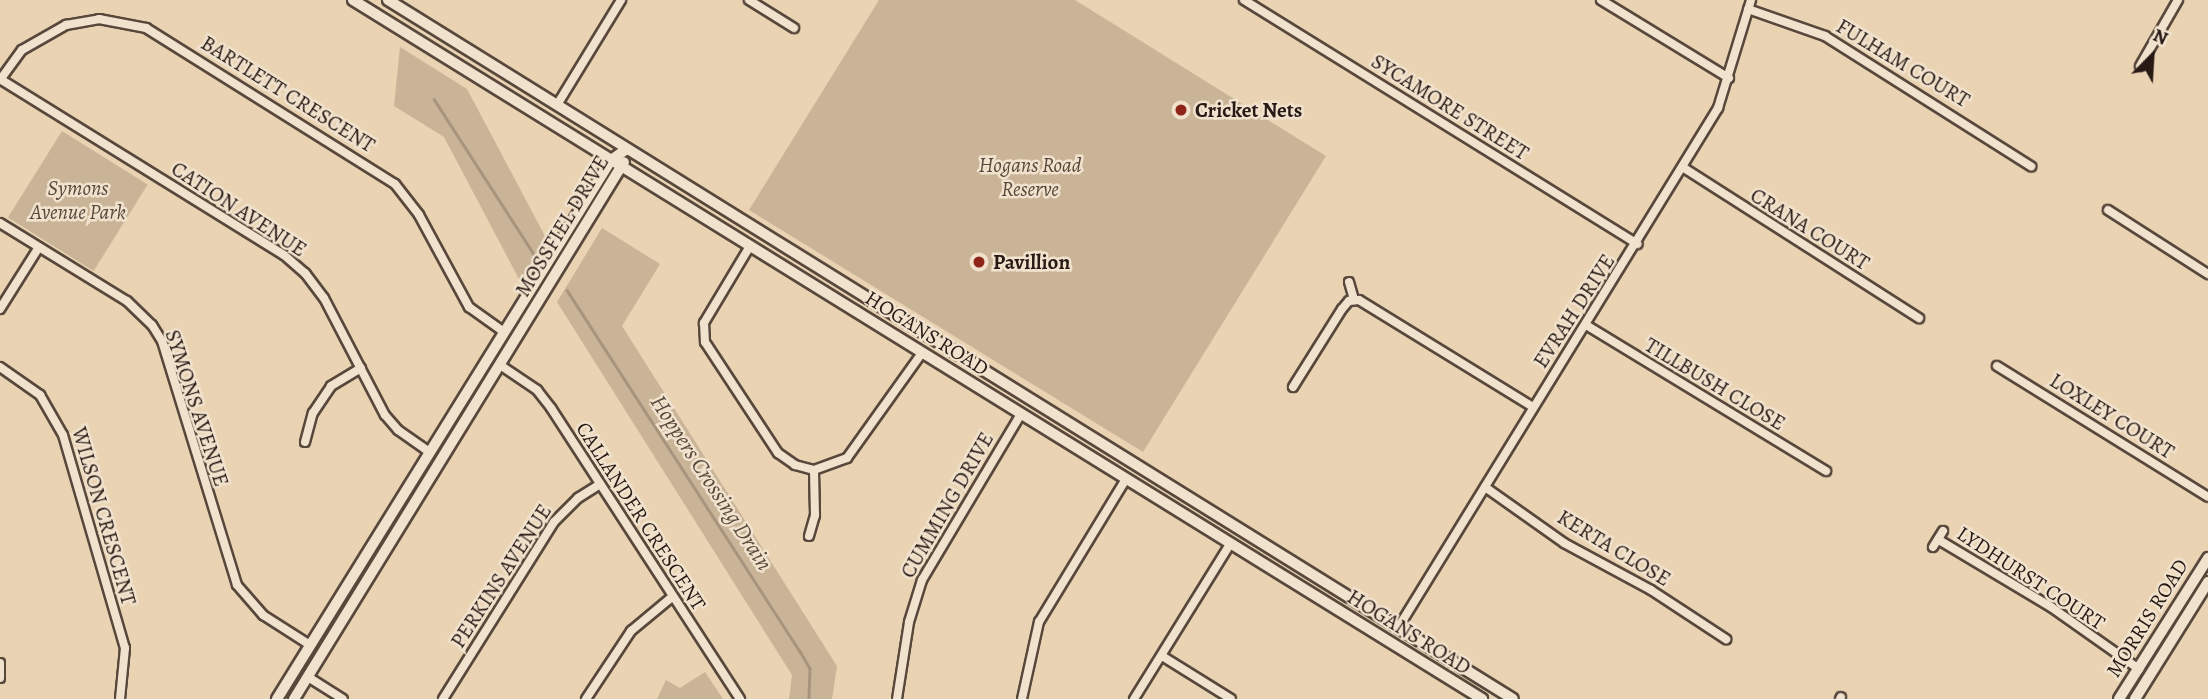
<!DOCTYPE html>
<html>
<head>
<meta charset="utf-8">
<style>
  body { margin:0 }
  #map { position:relative; width:2208px; height:699px; overflow:hidden; background:#ead3b3; font-family:Alegreya,serif }
  div>[style] { position:absolute }
  [style*='--x'] { left:calc(var(--x)*1px); top:calc(var(--y)*1px); width:calc(var(--w)*1px); rotate:calc(var(--a)*1deg) }
  .green>* { inset:0; background:#c9b498; transform-origin:0 0 }
  .stream>* { height:2.5px; margin:-1.25px; padding:0 1.25px; transform-origin:1.25px; border-radius:1.25px; background:#a8947d }
  .roads { filter:drop-shadow(2px 0 #58483c) drop-shadow(-2px 0 #58483c) drop-shadow(0 2px #58483c) drop-shadow(0 -2px #58483c) }
  .street>* { height:8px; margin:-4px; padding:0 4px; transform-origin:4px; border-radius:4px; background:#f1e2ce }
  .secondary>* { height:10px; margin:-5px; padding:0 5px; transform-origin:5px; border-radius:5px; background:#f1e2ce }
  .dots>* { width:19px; height:19px; translate:-50% -50%; box-sizing:border-box; border:4px solid #f1e2ce; border-radius:50% }
  span { translate:-50% -50%; white-space:nowrap; text-align:center; line-height:1.15; -webkit-text-stroke:5px #f1e2ce; paint-order:stroke }
  .street-label { font-size:21px; color:#271a14 }
  .poi-label { font-size:21px; color:#271a14; font-weight:700 }
  .left { translate:0 -50%; text-align:left }
  .park-label { font-size:21px; color:#58483c; font-style:italic }
  .water-label { font-size:23px; color:#5b4b3e; font-style:italic }
  .north { position:absolute; left:2117px; top:21px; width:70px; height:70px; -webkit-text-stroke:5px #f1e2ce; paint-order:stroke; rotate:24deg; font-size:19px; font-weight:700; line-height:28px; text-align:center; color:#271a14 }
  .north::after { content:''; display:block; margin:auto; width:24px; height:32px; background:#271a14; clip-path:polygon(50% 0,100% 100%,50% 72%,0 100%) }
</style>
</head>
<body>
<div id="map">
  <div class="green">
    <div style="clip-path:polygon(879px 0,1075px 0,1326px 156px,1143px 452px,749px 210px)"></div>
    <div style="clip-path:polygon(400px 47px,467px 89px,546px 238px,520px 281px,444px 137px,394px 106px)"></div>
    <div style="left:62px;top:131px;width:101px;height:102px;rotate:32deg"></div>
    <div style="clip-path:polygon(602px 228px,660px 264px,622px 326px,837px 666px,832px 699px,789px 699px,792px 675px,557px 302px)"></div>
    <div style="clip-path:polygon(705px 672px,723px 699px,657px 699px,666px 680px,680px 688px)"></div>
  </div>
  <div class="stream">
    <div style="--x:434;--y:99;--w:184;--a:57.2"></div>
    <div style="--x:567;--y:290;--w:430;--a:57.2"></div>
    <div style="--x:800;--y:651;--w:20;--a:60"></div>
    <div style="--x:810;--y:668;--w:31;--a:92"></div>
  </div>
  <div class="roads">
    <div class="street">
      <div style="--x:749;--y:0;--w:53;--a:31.9"></div>
      <div style="--x:1244;--y:0;--w:463;--a:31.8"></div>
      <div style="--x:1601;--y:0;--w:150;--a:31.4"></div>
      <div style="--x:1748;--y:9;--w:82;--a:19.3"></div>
      <div style="--x:1825;--y:36;--w:244;--a:32.3"></div>
      <div style="--x:2140;--y:66;--w:76;--a:-60.1"></div>
      <div style="--x:0;--y:79;--w:334;--a:31.8"></div>
      <div style="--x:284;--y:255;--w:28;--a:41"></div>
      <div style="--x:305;--y:273;--w:31;--a:53"></div>
      <div style="--x:324;--y:298;--w:132;--a:62.5"></div>
      <div style="--x:385;--y:415;--w:20;--a:49"></div>
      <div style="--x:398;--y:430;--w:39;--a:35"></div>
      <div style="--x:0;--y:80;--w:37;--a:-54"></div>
      <div style="--x:22;--y:50;--w:51;--a:-29.6"></div>
      <div style="--x:66;--y:25;--w:34;--a:-10"></div>
      <div style="--x:99;--y:19;--w:48;--a:10.8"></div>
      <div style="--x:146;--y:28;--w:294;--a:32.1"></div>
      <div style="--x:395;--y:184;--w:39;--a:52"></div>
      <div style="--x:419;--y:215;--w:105;--a:61.5"></div>
      <div style="--x:469;--y:307;--w:43;--a:35.5"></div>
      <div style="--x:557;--y:105;--w:123;--a:-58.6"></div>
      <div style="--x:1684;--y:168;--w:279;--a:32.6"></div>
      <div style="--x:2108;--y:210;--w:119;--a:32.6"></div>
      <div style="--x:0;--y:223;--w:149;--a:31.6"></div>
      <div style="--x:127;--y:301;--w:35;--a:44"></div>
      <div style="--x:152;--y:325;--w:19;--a:58"></div>
      <div style="--x:162;--y:341;--w:255;--a:72.9"></div>
      <div style="--x:237;--y:585;--w:40;--a:49"></div>
      <div style="--x:263;--y:615;--w:56;--a:32.6"></div>
      <div style="--x:750;--y:246;--w:90;--a:120.9"></div>
      <div style="--x:704;--y:323;--w:19;--a:87"></div>
      <div style="--x:705;--y:342;--w:133;--a:56.7"></div>
      <div style="--x:778;--y:453;--w:21;--a:35"></div>
      <div style="--x:795;--y:465;--w:20;--a:15"></div>
      <div style="--x:814;--y:470;--w:35;--a:-20"></div>
      <div style="--x:847;--y:458;--w:129;--a:-54.5"></div>
      <div style="--x:1349;--y:282;--w:19;--a:74"></div>
      <div style="--x:0;--y:309;--w:73;--a:-57.8"></div>
      <div style="--x:1586;--y:325;--w:281;--a:31.3"></div>
      <div style="--x:500;--y:365;--w:45;--a:34"></div>
      <div style="--x:537;--y:390;--w:23;--a:52"></div>
      <div style="--x:551;--y:408;--w:347;--a:57"></div>
      <div style="--x:1997;--y:366;--w:248;--a:31.8"></div>
      <div style="--x:0;--y:367;--w:49;--a:35"></div>
      <div style="--x:40;--y:395;--w:46;--a:60.1"></div>
      <div style="--x:63;--y:435;--w:222;--a:73.8"></div>
      <div style="--x:125;--y:648;--w:51;--a:95.6"></div>
      <div style="--x:1293;--y:387;--w:92;--a:-57.9"></div>
      <div style="--x:1342;--y:309;--w:11;--a:-49"></div>
      <div style="--x:1349;--y:301;--w:10;--a:-6"></div>
      <div style="--x:1359;--y:300;--w:204;--a:31.6"></div>
      <div style="--x:305;--y:442;--w:30;--a:-75"></div>
      <div style="--x:313;--y:413;--w:32;--a:-56"></div>
      <div style="--x:331;--y:386;--w:35;--a:-31"></div>
      <div style="--x:1485;--y:487;--w:97;--a:35.3"></div>
      <div style="--x:1564;--y:543;--w:99;--a:28.4"></div>
      <div style="--x:1651;--y:590;--w:90;--a:33.2"></div>
      <div style="--x:809;--y:536;--w:22;--a:-74"></div>
      <div style="--x:815;--y:515;--w:45;--a:-91.3"></div>
      <div style="--x:1939;--y:540;--w:131;--a:30.9"></div>
      <div style="--x:2051;--y:607;--w:108;--a:35.2"></div>
      <div style="--x:1933;--y:547;--w:19;--a:-58"></div>
      <div style="--x:1398;--y:628;--w:611;--a:-58.39"></div>
      <div style="--x:1718;--y:108;--w:113;--a:-73"></div>
      <div style="--x:1162;--y:656;--w:81;--a:31.9"></div>
      <div style="--x:0;--y:663;--w:15;--a:90"></div>
      <div style="--x:308;--y:677;--w:41;--a:32.2"></div>
      <div style="--x:443;--y:699;--w:209;--a:-57.9"></div>
      <div style="--x:554;--y:522;--w:34;--a:-45"></div>
      <div style="--x:578;--y:498;--w:26;--a:-32"></div>
      <div style="--x:586;--y:699;--w:82;--a:-56.5"></div>
      <div style="--x:631;--y:631;--w:53;--a:-39.7"></div>
      <div style="--x:897;--y:699;--w:78;--a:-81.1"></div>
      <div style="--x:909;--y:622;--w:44;--a:-72.8"></div>
      <div style="--x:922;--y:580;--w:193;--a:-59.2"></div>
      <div style="--x:1022;--y:699;--w:79;--a:-77.6"></div>
      <div style="--x:1039;--y:622;--w:167;--a:-58.7"></div>
      <div style="--x:1134;--y:699;--w:182;--a:-58.2"></div>
      <div style="--x:1840;--y:699;--w:2;--a:-63"></div>
    </div>
    <div class="secondary">
      <div style="--x:353;--y:0;--w:1328;--a:31.76"></div>
      <div style="--x:388;--y:0;--w:1324;--a:31.85"></div>
      <div style="--x:277;--y:699;--w:634;--a:-58.21"></div>
      <div style="--x:611;--y:160;--w:19;--a:-35"></div>
      <div style="--x:294;--y:699;--w:630;--a:-58.43"></div>
      <div style="--x:2119;--y:699;--w:167;--a:-57.7"></div>
      <div style="--x:2135;--y:699;--w:138;--a:-58"></div>
    </div>
  </div>
  <div class="dots">
    <div style="left:1181px;top:110px;background:#8f2418"></div>
    <div style="left:979px;top:262px;background:#8f2418"></div>
  </div>
  <div class="street-label">
    <span style="left:1903px;top:63px;rotate:31deg">FULHAM COURT</span>
    <span style="left:288px;top:94px;rotate:32deg">BARTLETT CRESCENT</span>
    <span style="left:1450px;top:107px;rotate:32deg">SYCAMORE STREET</span>
    <span style="left:239px;top:209px;rotate:33deg">CATION AVENUE</span>
    <span style="left:562px;top:226px;rotate:-59deg">MOSSFIEL DRIVE</span>
    <span style="left:1810px;top:229px;rotate:32deg">CRANA COURT</span>
    <span style="left:1574px;top:311px;rotate:-57deg">EVRAH DRIVE</span>
    <span style="left:927px;top:333px;rotate:32deg">HOGANS ROAD</span>
    <span style="left:1715px;top:384px;rotate:31deg">TILLBUSH CLOSE</span>
    <span style="left:197px;top:408px;rotate:72deg">SYMONS AVENUE</span>
    <span style="left:2112px;top:416px;rotate:32deg">LOXLEY COURT</span>
    <span style="left:947px;top:505px;rotate:-60deg">CUMMING DRIVE</span>
    <span style="left:104px;top:516px;rotate:74deg">WILSON CRESCENT</span>
    <span style="left:641px;top:516px;rotate:57deg">CALLANDER CRESCENT</span>
    <span style="left:1614px;top:548px;rotate:31deg">KERTA CLOSE</span>
    <span style="left:501px;top:576px;rotate:-57deg">PERKINS AVENUE</span>
    <span style="left:2031px;top:578px;rotate:33deg">LYDHURST COURT</span>
    <span style="left:2147px;top:618px;rotate:-58deg">MORRIS ROAD</span>
    <span style="left:1409px;top:632px;rotate:32deg">HOGANS ROAD</span>
  </div>
  <div class="poi-label">
    <span class="left" style="left:1195px;top:110px">Cricket Nets</span>
    <span class="left" style="left:993px;top:262px">Pavillion</span>
  </div>
  <div class="park-label">
    <span style="left:1030px;top:177px">Hogans Road<br>Reserve</span>
    <span style="left:78px;top:200px">Symons<br>Avenue Park</span>
  </div>
  <div class="water-label">
    <span style="left:711px;top:483px;rotate:57deg">Hoppers Crossing Drain</span>
  </div>
  <div class="north">N</div>
</div>
</body>
</html>
